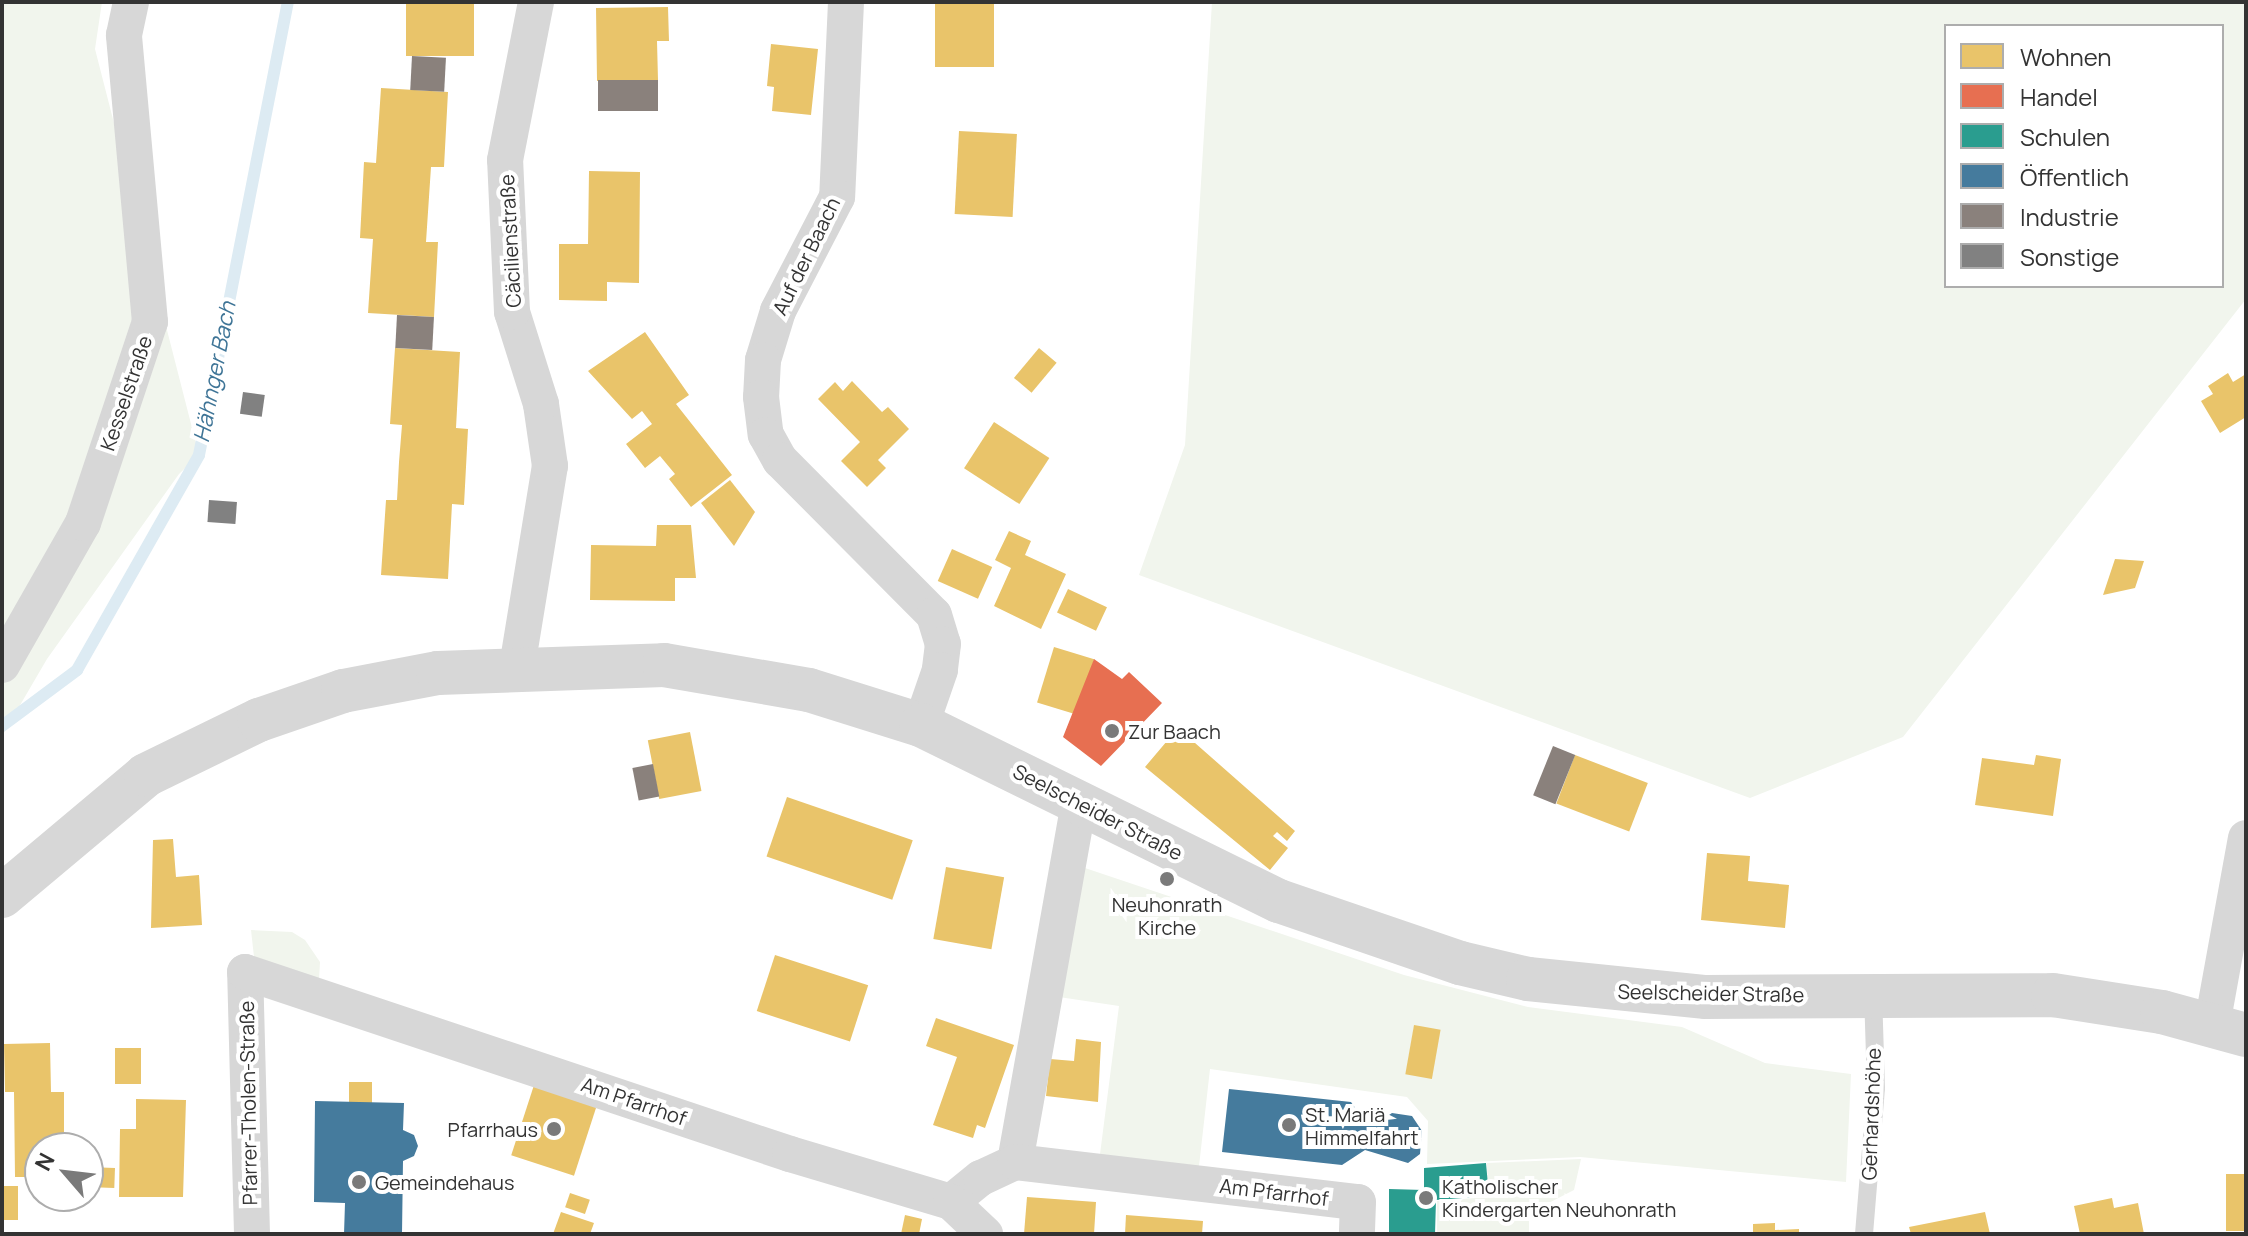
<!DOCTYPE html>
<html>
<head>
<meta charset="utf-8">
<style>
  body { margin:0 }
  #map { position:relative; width:2248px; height:1236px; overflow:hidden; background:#fff; font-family:Manrope,sans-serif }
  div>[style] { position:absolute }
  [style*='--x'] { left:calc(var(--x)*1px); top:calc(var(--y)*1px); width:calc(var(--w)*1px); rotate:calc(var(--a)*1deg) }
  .green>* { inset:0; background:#f1f5ed }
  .homes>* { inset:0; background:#e9c46a; transform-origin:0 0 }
  .shops>* { inset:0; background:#e76f51 }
  .schools>* { inset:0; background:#2a9d8f }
  .public>* { inset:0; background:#457b9d }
  .industry>* { inset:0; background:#8a817c; transform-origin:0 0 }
  .stream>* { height:12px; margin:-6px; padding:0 6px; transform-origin:6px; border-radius:6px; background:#ddebf3 }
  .building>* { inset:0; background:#818181; transform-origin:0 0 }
  .service>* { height:18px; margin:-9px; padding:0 9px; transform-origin:9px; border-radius:9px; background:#d7d7d7 }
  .minor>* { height:36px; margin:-18px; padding:0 18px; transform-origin:18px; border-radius:18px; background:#d7d7d7 }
  .tertiary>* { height:44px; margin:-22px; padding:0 22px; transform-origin:22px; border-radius:22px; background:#d7d7d7 }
  .dots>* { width:22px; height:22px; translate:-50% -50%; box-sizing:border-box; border:4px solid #fff; border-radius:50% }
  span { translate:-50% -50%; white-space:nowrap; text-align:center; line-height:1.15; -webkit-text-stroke:8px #fff; paint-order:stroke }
  .street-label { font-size:20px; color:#333 }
  .poi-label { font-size:20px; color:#333 }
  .left { translate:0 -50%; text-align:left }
  .right { translate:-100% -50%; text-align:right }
  .water-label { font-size:22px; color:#3f7597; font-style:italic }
  .frame { position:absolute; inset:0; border:4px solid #333; pointer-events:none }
  .legend { position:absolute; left:1944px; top:24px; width:280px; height:264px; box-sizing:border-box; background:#fff; border:2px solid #adadad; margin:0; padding:10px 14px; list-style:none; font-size:24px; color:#333 }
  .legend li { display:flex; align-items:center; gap:16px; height:40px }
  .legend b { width:40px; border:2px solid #adadad }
  .north { position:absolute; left:24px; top:1132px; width:80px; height:80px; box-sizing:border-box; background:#fff; border:2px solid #adadad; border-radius:50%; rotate:298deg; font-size:22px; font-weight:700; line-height:32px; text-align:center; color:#333 }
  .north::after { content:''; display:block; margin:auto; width:28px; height:36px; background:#7a7a7a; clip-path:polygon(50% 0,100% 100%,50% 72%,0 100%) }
</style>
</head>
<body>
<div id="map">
  <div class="green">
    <div style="clip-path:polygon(2px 2px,102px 2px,95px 49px,199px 455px,179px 474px,47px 659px,2px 736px)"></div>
    <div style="clip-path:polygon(evenodd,1212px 2px,2246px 2px,2246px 299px,1903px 737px,1750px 798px,1139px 575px,1185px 445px,1212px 2px,2222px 26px,2222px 286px,1946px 286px,1946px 26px,2222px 26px)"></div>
    <div style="clip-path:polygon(1085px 868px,1404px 975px,1528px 1007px,1682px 1027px,1765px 1063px,1851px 1074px,1846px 1182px,1580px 1157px,1427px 1164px,1428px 1121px,1407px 1097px,1210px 1069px,1198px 1175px,1099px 1162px,1119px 1006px,1059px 997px)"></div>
    <div style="clip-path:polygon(251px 930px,292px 932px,305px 940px,320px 962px,319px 980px,254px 957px)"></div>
    <div style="clip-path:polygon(1581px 1159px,1574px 1190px,1529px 1213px,1529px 1234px,1437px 1234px,1437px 1201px,1488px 1197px,1487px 1163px)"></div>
  </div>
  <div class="homes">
    <div style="left:406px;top:2px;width:68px;height:54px"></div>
    <div style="left:935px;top:2px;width:59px;height:65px"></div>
    <div style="clip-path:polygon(668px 7px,669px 41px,657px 41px,658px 80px,597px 81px,596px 8px)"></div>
    <div style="clip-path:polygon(771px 44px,818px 49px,811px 115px,772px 111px,774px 87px,767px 86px)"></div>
    <div style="clip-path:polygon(381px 88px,448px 92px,444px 167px,431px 167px,426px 242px,438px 242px,434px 317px,368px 313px,373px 239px,360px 238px,364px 162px,376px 163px)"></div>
    <div style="left:959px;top:131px;width:58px;height:83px;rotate:3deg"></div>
    <div style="clip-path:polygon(589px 171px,640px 172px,639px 283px,607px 282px,607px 301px,559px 300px,559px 244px,588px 244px)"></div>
    <div style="clip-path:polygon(645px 332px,689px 395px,676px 404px,732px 475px,691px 507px,669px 479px,675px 474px,660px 456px,645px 468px,626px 444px,652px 424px,642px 411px,632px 419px,588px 371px)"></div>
    <div style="clip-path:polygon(395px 348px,460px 352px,456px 428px,468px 429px,464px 505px,452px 504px,448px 579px,381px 575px,386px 500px,397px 500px,399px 462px,402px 425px,390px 424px)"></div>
    <div style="left:1039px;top:348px;width:23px;height:39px;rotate:40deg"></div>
    <div style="clip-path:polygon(2228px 373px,2233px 382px,2246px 374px,2246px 417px,2220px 433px,2201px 401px,2213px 394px,2208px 386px)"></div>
    <div style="clip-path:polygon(852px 381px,882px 412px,888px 407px,909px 429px,878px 460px,886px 468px,867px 487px,841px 461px,860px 442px,818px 399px,835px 382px,843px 391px)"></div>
    <div style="left:994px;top:422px;width:66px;height:55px;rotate:33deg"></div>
    <div style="clip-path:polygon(730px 480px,755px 512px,734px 546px,701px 503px)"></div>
    <div style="clip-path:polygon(657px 525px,691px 525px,696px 578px,675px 578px,675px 601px,590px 600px,591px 545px,656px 546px)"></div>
    <div style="clip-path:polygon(1009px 531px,1031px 541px,1025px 555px,1066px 574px,1041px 629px,994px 606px,1011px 568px,995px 560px)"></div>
    <div style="left:952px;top:549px;width:44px;height:35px;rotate:24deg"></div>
    <div style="clip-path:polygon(2115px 559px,2144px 561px,2135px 588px,2103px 595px)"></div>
    <div style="left:1068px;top:589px;width:43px;height:26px;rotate:25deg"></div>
    <div style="left:1054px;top:647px;width:42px;height:58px;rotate:17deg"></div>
    <div style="clip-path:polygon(1178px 728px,1295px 831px,1287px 841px,1277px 832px,1273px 836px,1288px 848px,1270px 870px,1145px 767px)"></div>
    <div style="left:690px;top:732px;width:60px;height:43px;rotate:79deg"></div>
    <div style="left:1575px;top:755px;width:78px;height:52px;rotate:21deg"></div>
    <div style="clip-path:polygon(2036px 755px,2061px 759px,2053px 816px,1975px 805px,1982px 758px,2034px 765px)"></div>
    <div style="left:787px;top:797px;width:133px;height:63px;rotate:19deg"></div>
    <div style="clip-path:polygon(173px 839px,176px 877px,199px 875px,202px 925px,151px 928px,153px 840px)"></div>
    <div style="clip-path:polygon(1707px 853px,1750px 856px,1748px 881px,1789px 885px,1785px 928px,1701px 920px)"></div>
    <div style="left:946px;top:867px;width:59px;height:73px;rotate:10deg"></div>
    <div style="left:775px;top:955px;width:98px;height:59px;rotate:18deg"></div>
    <div style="clip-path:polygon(936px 1018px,1014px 1045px,985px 1128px,977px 1125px,973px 1138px,933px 1125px,957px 1057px,926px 1046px)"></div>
    <div style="left:1414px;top:1025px;width:27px;height:50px;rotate:10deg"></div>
    <div style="clip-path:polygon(1076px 1039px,1101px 1042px,1098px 1102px,1046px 1096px,1050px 1059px,1074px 1061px)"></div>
    <div style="clip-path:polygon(50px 1043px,51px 1092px,64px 1092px,64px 1148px,40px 1148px,40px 1177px,15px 1177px,14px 1092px,5px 1092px,4px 1044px)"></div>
    <div style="left:115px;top:1048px;width:26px;height:36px"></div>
    <div style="left:349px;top:1082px;width:23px;height:22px"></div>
    <div style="left:535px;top:1082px;width:66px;height:77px;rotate:18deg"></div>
    <div style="clip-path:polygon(136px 1099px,186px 1100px,183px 1197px,119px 1197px,120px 1129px,136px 1129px)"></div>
    <div style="left:88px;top:1167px;width:27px;height:20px;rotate:2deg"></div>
    <div style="left:2246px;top:1174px;width:57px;height:20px;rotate:90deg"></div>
    <div style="left:2px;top:1186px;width:16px;height:34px"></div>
    <div style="left:570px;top:1193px;width:21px;height:15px;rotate:19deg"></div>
    <div style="clip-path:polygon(1027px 1197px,1096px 1202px,1094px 1234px,1024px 1234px)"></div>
    <div style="clip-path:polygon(2112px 1198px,2114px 1208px,2138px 1203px,2144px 1234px,2080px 1234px,2074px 1206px)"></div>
    <div style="clip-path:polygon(561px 1212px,594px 1223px,590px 1234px,553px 1234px)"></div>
    <div style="clip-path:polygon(1985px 1212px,1990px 1234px,1911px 1234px,1909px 1227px)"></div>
    <div style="clip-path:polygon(905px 1215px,922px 1219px,919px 1234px,901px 1234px)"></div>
    <div style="clip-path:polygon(1126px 1215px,1203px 1221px,1202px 1234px,1125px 1234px)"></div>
    <div style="clip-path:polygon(1775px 1223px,1775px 1230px,1799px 1229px,1799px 1234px,1753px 1234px,1753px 1224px)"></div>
  </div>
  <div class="shops">
    <div style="clip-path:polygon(1094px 659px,1122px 679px,1129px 672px,1162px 703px,1101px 766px,1063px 737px)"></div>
  </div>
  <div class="schools">
    <div style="clip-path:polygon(1486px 1163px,1489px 1196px,1436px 1200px,1435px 1234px,1389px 1234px,1389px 1189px,1424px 1190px,1424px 1168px)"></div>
  </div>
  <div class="public">
    <div style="clip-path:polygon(1229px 1089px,1351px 1102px,1365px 1122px,1377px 1123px,1392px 1113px,1412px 1116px,1422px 1131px,1420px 1154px,1408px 1163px,1365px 1150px,1342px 1165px,1222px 1152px)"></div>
    <div style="clip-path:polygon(315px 1101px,404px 1103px,403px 1130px,414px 1135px,418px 1146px,414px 1156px,403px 1161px,402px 1234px,344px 1234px,345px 1203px,314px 1202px)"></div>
  </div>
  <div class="industry">
    <div style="left:412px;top:56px;width:34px;height:34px;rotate:3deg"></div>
    <div style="left:658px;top:80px;width:31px;height:60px;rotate:90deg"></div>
    <div style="left:397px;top:315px;width:37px;height:33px;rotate:3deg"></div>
    <div style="left:1553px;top:746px;width:24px;height:53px;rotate:22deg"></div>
    <div style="left:653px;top:764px;width:33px;height:21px;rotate:79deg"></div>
  </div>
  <div class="stream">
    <div style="--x:2;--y:726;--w:94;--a:-36.7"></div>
    <div style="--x:77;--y:670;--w:247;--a:-60.4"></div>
    <div style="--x:199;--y:455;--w:462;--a:-78.9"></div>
  </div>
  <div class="building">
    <div style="left:243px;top:392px;width:22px;height:22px;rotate:8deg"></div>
    <div style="left:209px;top:500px;width:28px;height:22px;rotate:4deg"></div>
  </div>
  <div class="service">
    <div style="--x:1864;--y:1234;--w:146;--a:-85.3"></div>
    <div style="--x:1876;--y:1088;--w:94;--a:-91.8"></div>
  </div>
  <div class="minor">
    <div style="--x:846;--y:2;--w:195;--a:92.6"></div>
    <div style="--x:837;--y:197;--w:128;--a:117.4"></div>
    <div style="--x:778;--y:311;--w:51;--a:107"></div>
    <div style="--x:763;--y:360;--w:37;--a:93"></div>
    <div style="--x:761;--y:397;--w:38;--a:83"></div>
    <div style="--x:766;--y:435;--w:29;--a:61"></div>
    <div style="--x:780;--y:460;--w:218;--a:45.2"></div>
    <div style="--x:934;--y:615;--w:30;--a:73"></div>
    <div style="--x:943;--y:644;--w:26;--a:97"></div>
    <div style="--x:940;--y:670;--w:58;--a:109.1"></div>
    <div style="--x:2;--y:665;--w:163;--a:-60.3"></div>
    <div style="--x:83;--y:523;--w:212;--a:-71.6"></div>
    <div style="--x:150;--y:322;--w:288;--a:-95.2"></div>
    <div style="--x:124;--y:35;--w:34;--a:-78"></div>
    <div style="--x:517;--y:667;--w:204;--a:-80.7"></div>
    <div style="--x:550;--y:466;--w:63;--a:-98.3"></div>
    <div style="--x:541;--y:404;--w:96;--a:-107.5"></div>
    <div style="--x:512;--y:312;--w:152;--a:-92.6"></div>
    <div style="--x:505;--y:160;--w:161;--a:-78.9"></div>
    <div style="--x:2212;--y:1025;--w:190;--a:-79.7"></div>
    <div style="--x:1015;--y:1162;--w:367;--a:-79.9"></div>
    <div style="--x:951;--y:1202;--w:38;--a:-39"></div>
    <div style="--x:981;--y:1178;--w:38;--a:-25"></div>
    <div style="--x:1015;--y:1162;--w:345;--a:6.7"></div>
    <div style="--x:1358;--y:1202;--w:32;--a:92"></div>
    <div style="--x:252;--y:1234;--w:262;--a:-91.5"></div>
    <div style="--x:245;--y:972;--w:575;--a:18.47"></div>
    <div style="--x:790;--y:1154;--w:168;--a:16.6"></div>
    <div style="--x:951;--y:1202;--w:47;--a:43.3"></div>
  </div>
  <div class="tertiary">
    <div style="--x:2;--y:896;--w:188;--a:-40"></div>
    <div style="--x:146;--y:775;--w:126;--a:-26"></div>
    <div style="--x:259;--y:720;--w:89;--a:-19"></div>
    <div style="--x:343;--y:691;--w:97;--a:-10.7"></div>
    <div style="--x:438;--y:673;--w:226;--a:-2"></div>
    <div style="--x:664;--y:665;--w:147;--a:9.8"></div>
    <div style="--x:809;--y:690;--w:117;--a:17.4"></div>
    <div style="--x:921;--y:725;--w:399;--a:26.2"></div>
    <div style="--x:1279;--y:901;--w:191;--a:18.9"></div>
    <div style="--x:1460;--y:963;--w:70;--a:13.2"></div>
    <div style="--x:1528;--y:979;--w:179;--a:5.8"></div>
    <div style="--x:1706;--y:997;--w:347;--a:-0.3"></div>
    <div style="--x:2053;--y:995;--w:110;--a:8.9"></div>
    <div style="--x:2162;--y:1012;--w:87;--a:15.3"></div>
  </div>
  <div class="dots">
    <div style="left:1112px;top:731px;background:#7a7a7a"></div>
    <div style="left:1167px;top:879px;background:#7a7a7a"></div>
    <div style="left:1289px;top:1125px;background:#7a7a7a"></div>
    <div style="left:554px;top:1129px;background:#7a7a7a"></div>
    <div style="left:359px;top:1182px;background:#7a7a7a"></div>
    <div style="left:1426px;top:1198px;background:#7a7a7a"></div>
  </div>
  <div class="street-label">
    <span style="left:510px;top:241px;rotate:-93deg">Cäcilienstraße</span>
    <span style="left:806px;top:256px;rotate:-64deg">Auf der Baach</span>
    <span style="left:126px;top:393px;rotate:-71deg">Kesselstraße</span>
    <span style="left:1098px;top:812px;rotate:27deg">Seelscheider Straße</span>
    <span style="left:1711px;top:993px;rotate:1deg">Seelscheider Straße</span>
    <span style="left:634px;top:1101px;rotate:19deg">Am Pfarrhof</span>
    <span style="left:248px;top:1103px;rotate:-91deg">Pfarrer-Tholen-Straße</span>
    <span style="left:1871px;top:1114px;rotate:-88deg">Gerhardshöhe</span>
    <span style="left:1274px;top:1192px;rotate:7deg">Am Pfarrhof</span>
  </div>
  <div class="poi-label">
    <span class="left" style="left:1128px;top:731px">Zur Baach</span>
    <span style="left:1167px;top:916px">Neuhonrath<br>Kirche</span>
    <span class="left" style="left:1305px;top:1126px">St. Mariä<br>Himmelfahrt</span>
    <span class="right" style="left:538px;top:1129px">Pfarrhaus</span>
    <span class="left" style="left:375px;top:1182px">Gemeindehaus</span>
    <span class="left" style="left:1442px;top:1198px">Katholischer<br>Kindergarten Neuhonrath</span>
  </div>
  <div class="water-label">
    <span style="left:215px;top:372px;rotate:-79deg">Hähnger Bach</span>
  </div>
  <div class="frame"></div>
  <ul class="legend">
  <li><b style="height:22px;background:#e9c46a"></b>Wohnen</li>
  <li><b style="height:22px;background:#e76f51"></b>Handel</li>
  <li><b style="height:22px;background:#2a9d8f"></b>Schulen</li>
  <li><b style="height:22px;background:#457b9d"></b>Öffentlich</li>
  <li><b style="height:22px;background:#8a817c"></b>Industrie</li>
  <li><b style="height:22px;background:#818181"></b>Sonstige</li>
  </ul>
  <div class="north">N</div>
</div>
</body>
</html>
